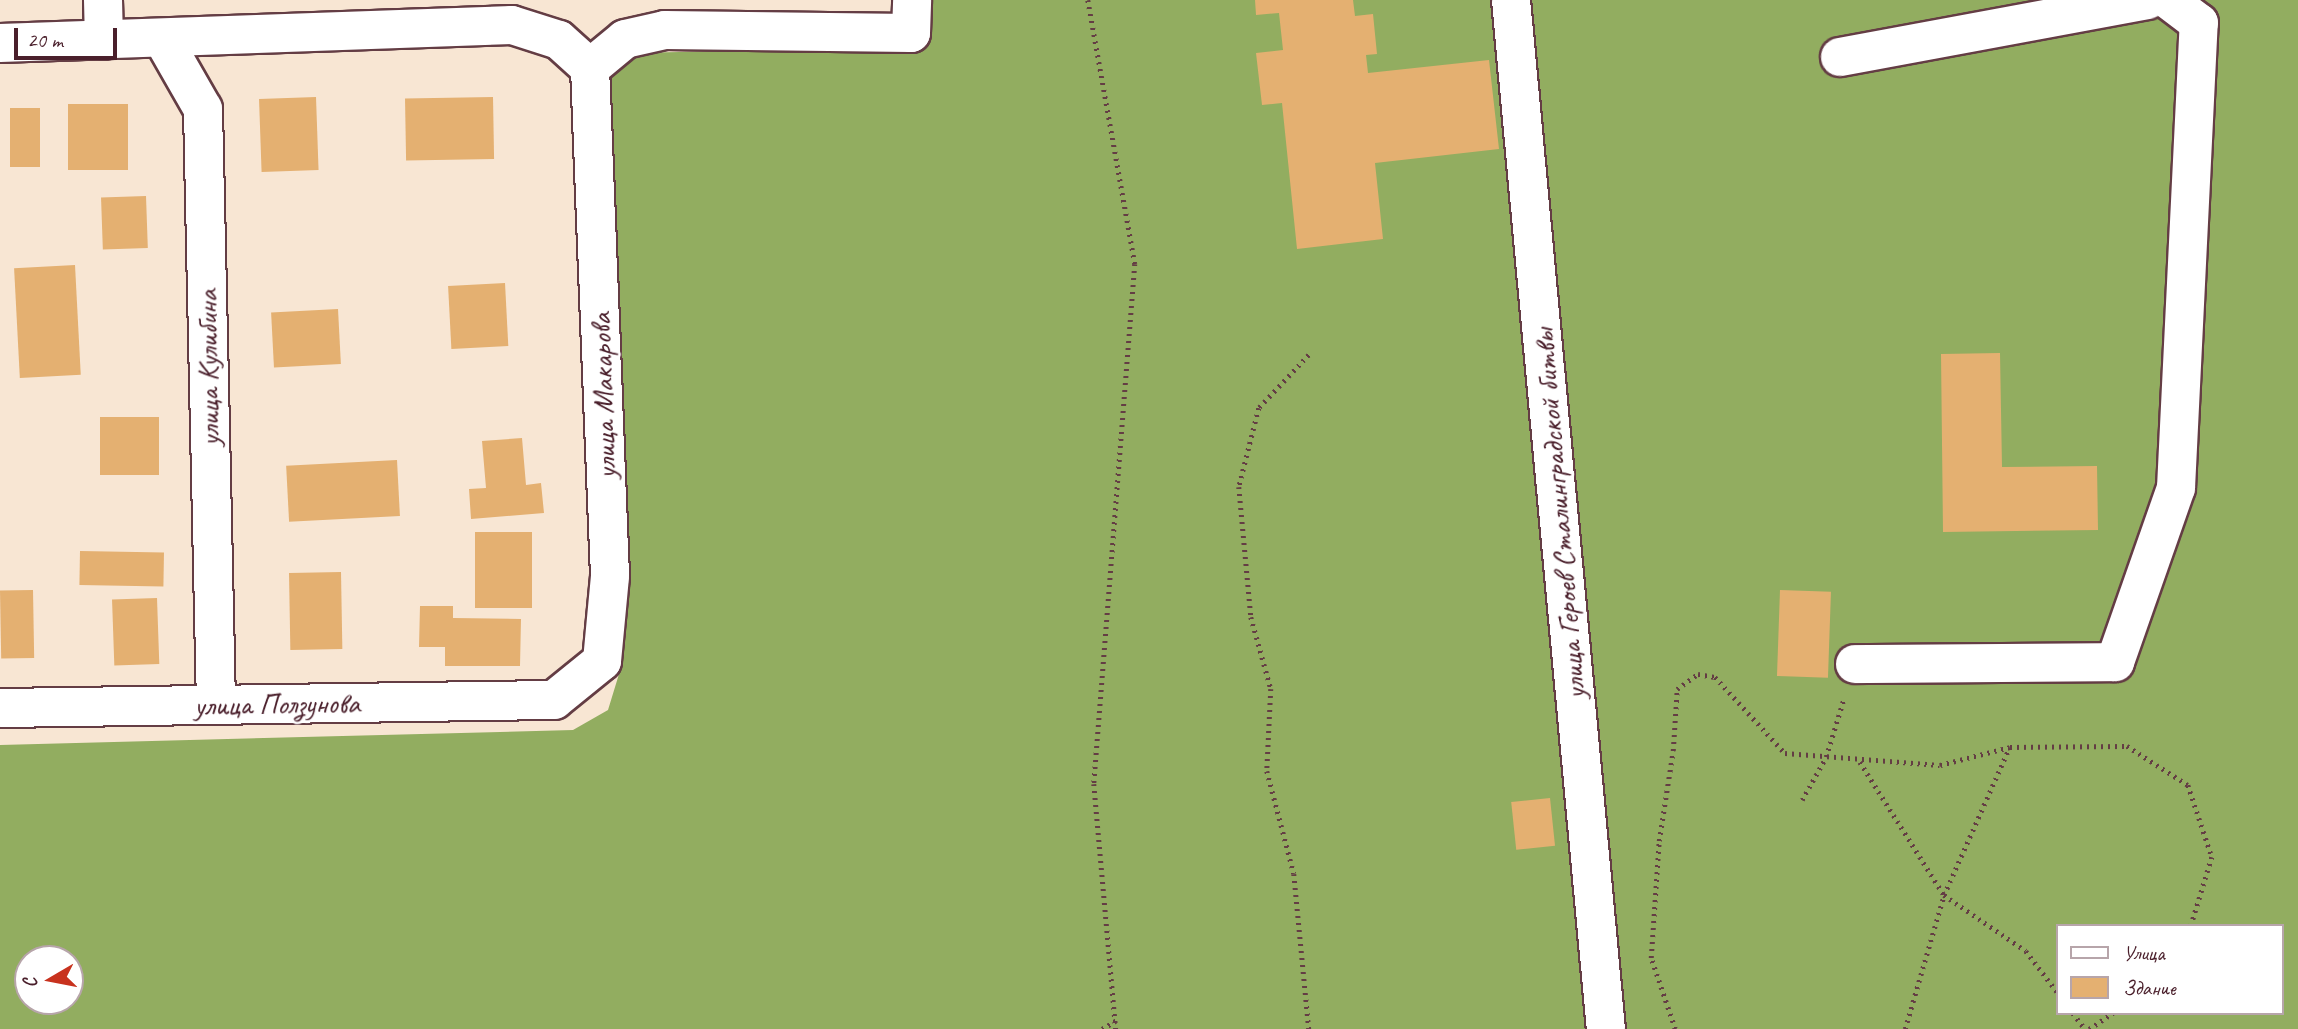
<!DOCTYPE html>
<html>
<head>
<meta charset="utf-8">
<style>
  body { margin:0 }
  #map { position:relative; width:2298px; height:1029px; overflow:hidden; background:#f8e6d3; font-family:Caveat,sans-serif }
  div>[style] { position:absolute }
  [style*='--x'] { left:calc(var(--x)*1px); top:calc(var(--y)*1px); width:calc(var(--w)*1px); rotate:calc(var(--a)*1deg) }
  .forest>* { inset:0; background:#92ad60 }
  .building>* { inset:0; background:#e4b071; transform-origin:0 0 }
  .path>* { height:4.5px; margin-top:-2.25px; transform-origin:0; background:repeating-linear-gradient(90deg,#643d44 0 2px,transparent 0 7px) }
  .roads { filter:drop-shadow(2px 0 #643d44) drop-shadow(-2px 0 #643d44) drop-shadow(0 2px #643d44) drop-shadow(0 -2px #643d44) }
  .minor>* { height:38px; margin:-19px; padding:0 19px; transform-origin:19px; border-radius:19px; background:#fff }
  span { translate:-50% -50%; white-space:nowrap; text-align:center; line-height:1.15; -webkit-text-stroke:5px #fff; paint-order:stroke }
  .street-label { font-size:30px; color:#4a1f2b }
  .legend { position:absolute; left:2056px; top:924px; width:228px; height:91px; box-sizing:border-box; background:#fff; border:2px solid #b7a5aa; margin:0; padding:9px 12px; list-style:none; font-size:21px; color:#4a1f2b }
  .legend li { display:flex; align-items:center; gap:14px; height:35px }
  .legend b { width:35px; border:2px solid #b7a5aa }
  .north { position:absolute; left:14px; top:945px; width:70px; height:70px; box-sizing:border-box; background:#fff; border:2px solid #b7a5aa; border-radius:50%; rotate:260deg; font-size:19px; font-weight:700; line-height:28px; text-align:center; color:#4a1f2b }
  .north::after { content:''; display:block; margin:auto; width:24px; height:32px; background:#c8321e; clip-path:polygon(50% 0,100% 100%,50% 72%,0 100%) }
  .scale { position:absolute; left:14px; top:28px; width:103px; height:32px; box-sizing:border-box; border:4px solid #4a1f2b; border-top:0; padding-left:9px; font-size:21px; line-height:24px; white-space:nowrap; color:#4a1f2b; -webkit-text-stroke:5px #fff; paint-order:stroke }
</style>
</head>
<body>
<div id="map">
  <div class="forest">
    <div style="clip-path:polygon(evenodd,899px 0,2298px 0,2298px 1029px,0 1029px,0 745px,573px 730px,608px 710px,619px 674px,600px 73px,624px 53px,897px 48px,899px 0,2058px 926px,2282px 926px,2282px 1013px,2058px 1013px,2058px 926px,899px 0,28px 959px,70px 959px,70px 1001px,28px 1001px,28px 959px)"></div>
  </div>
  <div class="building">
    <div style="clip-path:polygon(1255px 0,1353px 0,1355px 16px,1373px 14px,1377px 54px,1366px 55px,1368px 73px,1489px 60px,1499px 149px,1375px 163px,1383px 239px,1297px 249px,1282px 103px,1262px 105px,1256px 53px,1283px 50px,1279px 13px,1256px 15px)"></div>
    <div style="left:316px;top:97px;width:73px;height:57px;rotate:88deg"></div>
    <div style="left:493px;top:97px;width:62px;height:88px;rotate:89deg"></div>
    <div style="left:68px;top:104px;width:60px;height:66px"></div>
    <div style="left:10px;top:108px;width:30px;height:59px"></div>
    <div style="left:146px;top:196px;width:52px;height:45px;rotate:88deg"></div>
    <div style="left:75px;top:265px;width:110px;height:61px;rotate:87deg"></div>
    <div style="left:505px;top:283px;width:63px;height:57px;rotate:87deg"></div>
    <div style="left:338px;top:309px;width:55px;height:67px;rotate:87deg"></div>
    <div style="clip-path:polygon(2000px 353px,2002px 467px,2097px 466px,2098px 530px,1943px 532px,1941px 354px)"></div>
    <div style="left:100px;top:417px;width:59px;height:58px"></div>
    <div style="clip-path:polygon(522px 438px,526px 485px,541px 483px,544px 513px,471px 519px,469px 489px,486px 488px,482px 441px)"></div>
    <div style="left:397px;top:460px;width:56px;height:111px;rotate:87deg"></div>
    <div style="left:475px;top:532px;width:57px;height:76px"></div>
    <div style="left:80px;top:551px;width:84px;height:34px;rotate:1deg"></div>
    <div style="left:341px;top:572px;width:77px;height:52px;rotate:89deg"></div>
    <div style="left:33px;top:590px;width:68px;height:33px;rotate:89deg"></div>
    <div style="left:1780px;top:590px;width:51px;height:86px;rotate:2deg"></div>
    <div style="left:157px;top:598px;width:66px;height:45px;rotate:88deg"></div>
    <div style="clip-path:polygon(420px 606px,453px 606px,453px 618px,521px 619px,520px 666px,445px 666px,445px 647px,419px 647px)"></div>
    <div style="left:1550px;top:798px;width:48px;height:39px;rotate:84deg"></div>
  </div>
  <div class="path">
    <div style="--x:1088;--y:0;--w:268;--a:79.9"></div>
    <div style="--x:1135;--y:264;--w:522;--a:94.51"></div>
    <div style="--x:1094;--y:784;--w:246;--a:84.9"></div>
    <div style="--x:1309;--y:355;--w:73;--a:133.3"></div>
    <div style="--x:1259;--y:408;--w:81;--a:104.2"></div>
    <div style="--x:1239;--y:487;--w:131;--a:84.7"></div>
    <div style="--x:1251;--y:617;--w:75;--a:74.5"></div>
    <div style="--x:1271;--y:689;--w:82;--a:92.8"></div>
    <div style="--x:1267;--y:771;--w:106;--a:75.3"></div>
    <div style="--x:1294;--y:874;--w:156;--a:84.5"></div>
    <div style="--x:1860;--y:762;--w:157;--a:57.7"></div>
    <div style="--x:1944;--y:895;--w:99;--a:34.3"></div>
    <div style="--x:2026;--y:951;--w:53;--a:52.7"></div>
    <div style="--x:1802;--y:800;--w:49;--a:-60.8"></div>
    <div style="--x:1826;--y:757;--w:62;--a:-73"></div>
    <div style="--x:2073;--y:1013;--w:20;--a:53"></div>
    <div style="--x:1102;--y:1029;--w:17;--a:-31"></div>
    <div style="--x:1675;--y:1029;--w:75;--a:-108.7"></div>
    <div style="--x:1651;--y:958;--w:117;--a:-86.1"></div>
    <div style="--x:1659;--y:841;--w:91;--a:-81.2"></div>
    <div style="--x:1673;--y:751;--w:62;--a:-86.3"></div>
    <div style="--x:1677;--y:689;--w:26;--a:-36"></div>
    <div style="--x:1698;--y:674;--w:17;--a:10"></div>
    <div style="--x:1715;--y:677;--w:103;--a:47.4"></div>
    <div style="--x:1785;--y:753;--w:155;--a:4.4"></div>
    <div style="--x:1940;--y:765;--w:72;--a:-14.4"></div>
    <div style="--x:2010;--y:747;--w:117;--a:-0.5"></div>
    <div style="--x:2127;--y:746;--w:72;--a:32.6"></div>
    <div style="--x:2188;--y:785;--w:76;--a:71.6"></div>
    <div style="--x:2212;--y:857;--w:72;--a:106.9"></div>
    <div style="--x:1905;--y:1029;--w:140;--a:-73.8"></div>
    <div style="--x:1944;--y:895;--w:161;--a:-66.1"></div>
    <div style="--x:2089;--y:1029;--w:29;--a:-34"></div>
  </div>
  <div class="roads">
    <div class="minor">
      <div style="--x:103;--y:0;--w:40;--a:88.6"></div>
      <div style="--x:1511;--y:0;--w:1033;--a:84.73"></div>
      <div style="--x:164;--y:41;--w:78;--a:60.2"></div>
      <div style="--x:203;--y:109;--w:596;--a:88.75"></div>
      <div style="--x:0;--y:43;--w:512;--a:-2.01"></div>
      <div style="--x:512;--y:25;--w:49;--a:17.7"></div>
      <div style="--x:559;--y:40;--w:42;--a:42.1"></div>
      <div style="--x:590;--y:68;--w:45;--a:-39.6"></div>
      <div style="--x:625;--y:39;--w:41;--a:-12.7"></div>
      <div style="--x:665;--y:30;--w:246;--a:0.7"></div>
      <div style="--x:911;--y:33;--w:33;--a:-88"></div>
      <div style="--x:1840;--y:57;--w:313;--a:-10.5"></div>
      <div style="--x:1855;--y:664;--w:260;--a:-0.4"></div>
      <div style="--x:2115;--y:662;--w:184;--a:-70.7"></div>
      <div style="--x:2176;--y:488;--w:466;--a:-87.2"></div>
      <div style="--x:2199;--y:23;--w:38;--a:-143"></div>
      <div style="--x:0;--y:708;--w:554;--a:-0.83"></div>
      <div style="--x:554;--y:700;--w:62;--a:-39.1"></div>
      <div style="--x:602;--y:661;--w:85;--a:-84.6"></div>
      <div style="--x:610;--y:576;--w:508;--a:-92.25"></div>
    </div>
  </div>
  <div class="street-label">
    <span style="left:208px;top:368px;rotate:-91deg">улица Кулибина</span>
    <span style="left:603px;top:396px;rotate:-92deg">улица Макарова</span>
    <span style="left:1559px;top:514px;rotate:-95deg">улица Героев Сталинградской битвы</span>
    <span style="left:277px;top:704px;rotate:-1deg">улица Ползунова</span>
  </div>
  <ul class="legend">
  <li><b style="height:9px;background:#fff"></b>Улица</li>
  <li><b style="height:19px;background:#e4b071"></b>Здание</li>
  </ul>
  <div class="north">С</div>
  <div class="scale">20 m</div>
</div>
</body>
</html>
